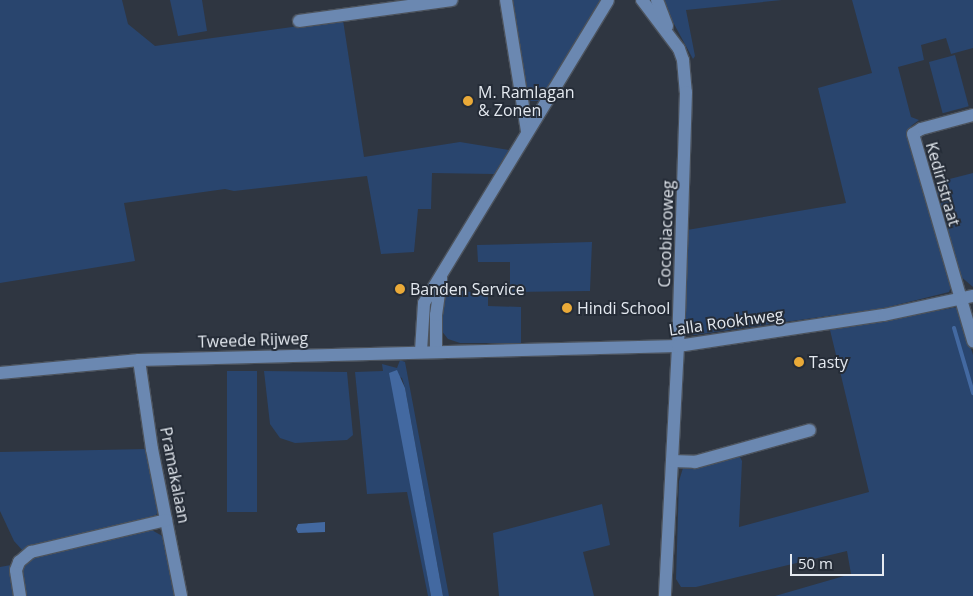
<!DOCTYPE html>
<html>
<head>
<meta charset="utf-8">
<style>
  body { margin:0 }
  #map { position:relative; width:973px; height:596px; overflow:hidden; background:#2f3641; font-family:"Open Sans",sans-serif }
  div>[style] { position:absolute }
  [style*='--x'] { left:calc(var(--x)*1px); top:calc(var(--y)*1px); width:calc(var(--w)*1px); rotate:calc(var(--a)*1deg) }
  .green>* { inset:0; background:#29456e; transform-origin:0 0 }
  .water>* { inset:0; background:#4369a1 }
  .stream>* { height:4px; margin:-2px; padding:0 2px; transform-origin:2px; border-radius:2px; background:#4369a1 }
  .roads { filter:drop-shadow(1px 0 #4c535d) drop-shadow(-1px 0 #4c535d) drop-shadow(0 1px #4c535d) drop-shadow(0 -1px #4c535d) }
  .minor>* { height:12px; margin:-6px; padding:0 6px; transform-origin:6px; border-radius:6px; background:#6b88b1 }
  .dots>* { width:14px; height:14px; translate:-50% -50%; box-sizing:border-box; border:2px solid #252c37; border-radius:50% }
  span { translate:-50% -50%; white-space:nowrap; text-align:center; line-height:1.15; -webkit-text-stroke:4px #252c37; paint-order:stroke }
  .poi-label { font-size:16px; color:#e4e9f0 }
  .left { translate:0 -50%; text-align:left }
  .street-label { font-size:16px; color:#e4e9f0 }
  .scale { position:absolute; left:790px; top:554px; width:94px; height:22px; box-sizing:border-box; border:2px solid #e4e9f0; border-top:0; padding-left:6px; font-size:15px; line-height:18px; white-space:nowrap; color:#e4e9f0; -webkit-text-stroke:4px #252c37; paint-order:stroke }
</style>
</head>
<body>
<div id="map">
  <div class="green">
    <div style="clip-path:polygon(0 0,122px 0,128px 24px,155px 46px,343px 20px,364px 157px,460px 142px,509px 150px,494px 174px,432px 173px,431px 209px,418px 209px,414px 252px,381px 254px,367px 176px,234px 191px,225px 189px,124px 203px,135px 261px,0 283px)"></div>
    <div style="clip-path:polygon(170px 0,202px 0,207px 31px,178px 36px)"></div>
    <div style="clip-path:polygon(511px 0,603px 0,539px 101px,531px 101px,525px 95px)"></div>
    <div style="clip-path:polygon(661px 0,782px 0,686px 10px,695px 56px,693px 59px)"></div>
    <div style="clip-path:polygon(852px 0,973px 0,973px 48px,951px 54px,946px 38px,921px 45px,924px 60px,898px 67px,911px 117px,919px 120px,911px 126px,908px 142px,951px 287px,949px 292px,884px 308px,694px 335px,689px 332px,684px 321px,687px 230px,846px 203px,818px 88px,872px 73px)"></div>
    <div style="left:955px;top:55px;width:53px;height:27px;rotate:75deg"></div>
    <div style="clip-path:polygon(973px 173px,973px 287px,959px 275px,930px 184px)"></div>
    <div style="clip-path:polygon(592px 242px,590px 291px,510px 292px,510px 262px,478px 262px,477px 245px)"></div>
    <div style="clip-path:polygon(446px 289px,488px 294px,488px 306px,521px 307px,521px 343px,460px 343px,448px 339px,441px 330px)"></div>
    <div style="clip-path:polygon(958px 307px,973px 355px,973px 596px,775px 596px,851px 574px,847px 551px,696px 587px,681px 587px,676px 579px,679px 481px,683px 468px,739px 455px,742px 461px,739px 527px,869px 492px,830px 330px)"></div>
    <div style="clip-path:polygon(400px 360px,405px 362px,449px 596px,443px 596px,405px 388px,402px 378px,390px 373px,431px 596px,428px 596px,407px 492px,367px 494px,355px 372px,383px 371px,382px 364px,397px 368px)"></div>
    <div style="left:227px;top:371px;width:30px;height:141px"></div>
    <div style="clip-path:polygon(264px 371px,347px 372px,353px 435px,347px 440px,295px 443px,280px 438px,270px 424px)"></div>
    <div style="clip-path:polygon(147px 449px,159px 510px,156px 515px,23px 551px,14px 541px,0 511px,0 452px)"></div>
    <div style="clip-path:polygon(602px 504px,610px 545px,583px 552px,594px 596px,499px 596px,493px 533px)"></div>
    <div style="clip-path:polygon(150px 529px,164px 537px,177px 596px,24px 596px,20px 572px,29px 559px)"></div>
    <div style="clip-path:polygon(11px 565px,15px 596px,0 596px,0 567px)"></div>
  </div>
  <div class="water">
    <div style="clip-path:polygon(397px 370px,405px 388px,443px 596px,431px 596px,389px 373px)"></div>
    <div style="clip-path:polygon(325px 522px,325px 532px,298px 533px,296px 529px,298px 524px)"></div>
  </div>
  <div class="stream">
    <div style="--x:954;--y:328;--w:68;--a:73.7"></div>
  </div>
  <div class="roads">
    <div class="minor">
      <div style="--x:506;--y:0;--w:133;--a:80.9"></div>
      <div style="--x:642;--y:0;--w:61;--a:52.9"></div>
      <div style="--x:679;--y:49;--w:12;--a:70"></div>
      <div style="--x:683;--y:60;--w:32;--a:85"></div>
      <div style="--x:686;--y:92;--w:254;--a:91.8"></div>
      <div style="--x:678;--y:346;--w:250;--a:93"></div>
      <div style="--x:657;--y:0;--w:28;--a:69"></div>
      <div style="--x:299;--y:21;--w:154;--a:-7.8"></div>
      <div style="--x:973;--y:115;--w:54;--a:164.9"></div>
      <div style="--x:921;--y:129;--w:9;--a:148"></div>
      <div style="--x:913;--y:134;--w:216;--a:73.8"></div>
      <div style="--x:436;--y:350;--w:35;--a:-90"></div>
      <div style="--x:436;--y:315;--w:37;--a:-82"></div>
      <div style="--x:421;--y:351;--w:48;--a:-86.4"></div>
      <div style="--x:424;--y:303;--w:354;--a:-58.7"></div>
      <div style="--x:139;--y:360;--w:90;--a:81.7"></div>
      <div style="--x:152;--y:449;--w:150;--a:78.8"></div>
      <div style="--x:0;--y:373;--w:140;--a:-5.3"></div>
      <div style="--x:139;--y:360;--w:539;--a:-1.49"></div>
      <div style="--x:678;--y:346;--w:208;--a:-8.6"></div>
      <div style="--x:884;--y:315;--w:91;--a:-12.1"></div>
      <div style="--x:672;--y:461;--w:23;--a:2"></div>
      <div style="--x:695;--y:462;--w:119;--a:-15.5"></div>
      <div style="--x:20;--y:596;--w:26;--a:-99"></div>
      <div style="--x:16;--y:570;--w:9;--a:-69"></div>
      <div style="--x:19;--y:562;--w:16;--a:-40"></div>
      <div style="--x:31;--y:552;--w:139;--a:-13.3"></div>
    </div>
  </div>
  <div class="dots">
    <div style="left:468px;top:101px;background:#eaaa38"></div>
    <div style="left:400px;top:289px;background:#eaaa38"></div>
    <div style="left:567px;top:308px;background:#eaaa38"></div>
    <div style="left:799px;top:362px;background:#eaaa38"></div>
  </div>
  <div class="poi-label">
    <span class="left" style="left:478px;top:101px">M. Ramlagan<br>&amp; Zonen</span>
    <span class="left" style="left:410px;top:289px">Banden Service</span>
    <span class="left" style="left:577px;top:308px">Hindi School</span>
    <span class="left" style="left:809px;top:362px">Tasty</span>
  </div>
  <div class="street-label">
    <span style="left:943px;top:184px;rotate:74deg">Kediristraat</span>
    <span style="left:666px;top:234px;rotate:-88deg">Cocobiacoweg</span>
    <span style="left:726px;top:322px;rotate:-8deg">Lalla Rookhweg</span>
    <span style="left:253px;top:340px;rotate:-2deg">Tweede Rijweg</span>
    <span style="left:175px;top:475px;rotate:79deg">Pramakalaan</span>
  </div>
  <div class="scale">50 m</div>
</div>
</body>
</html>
